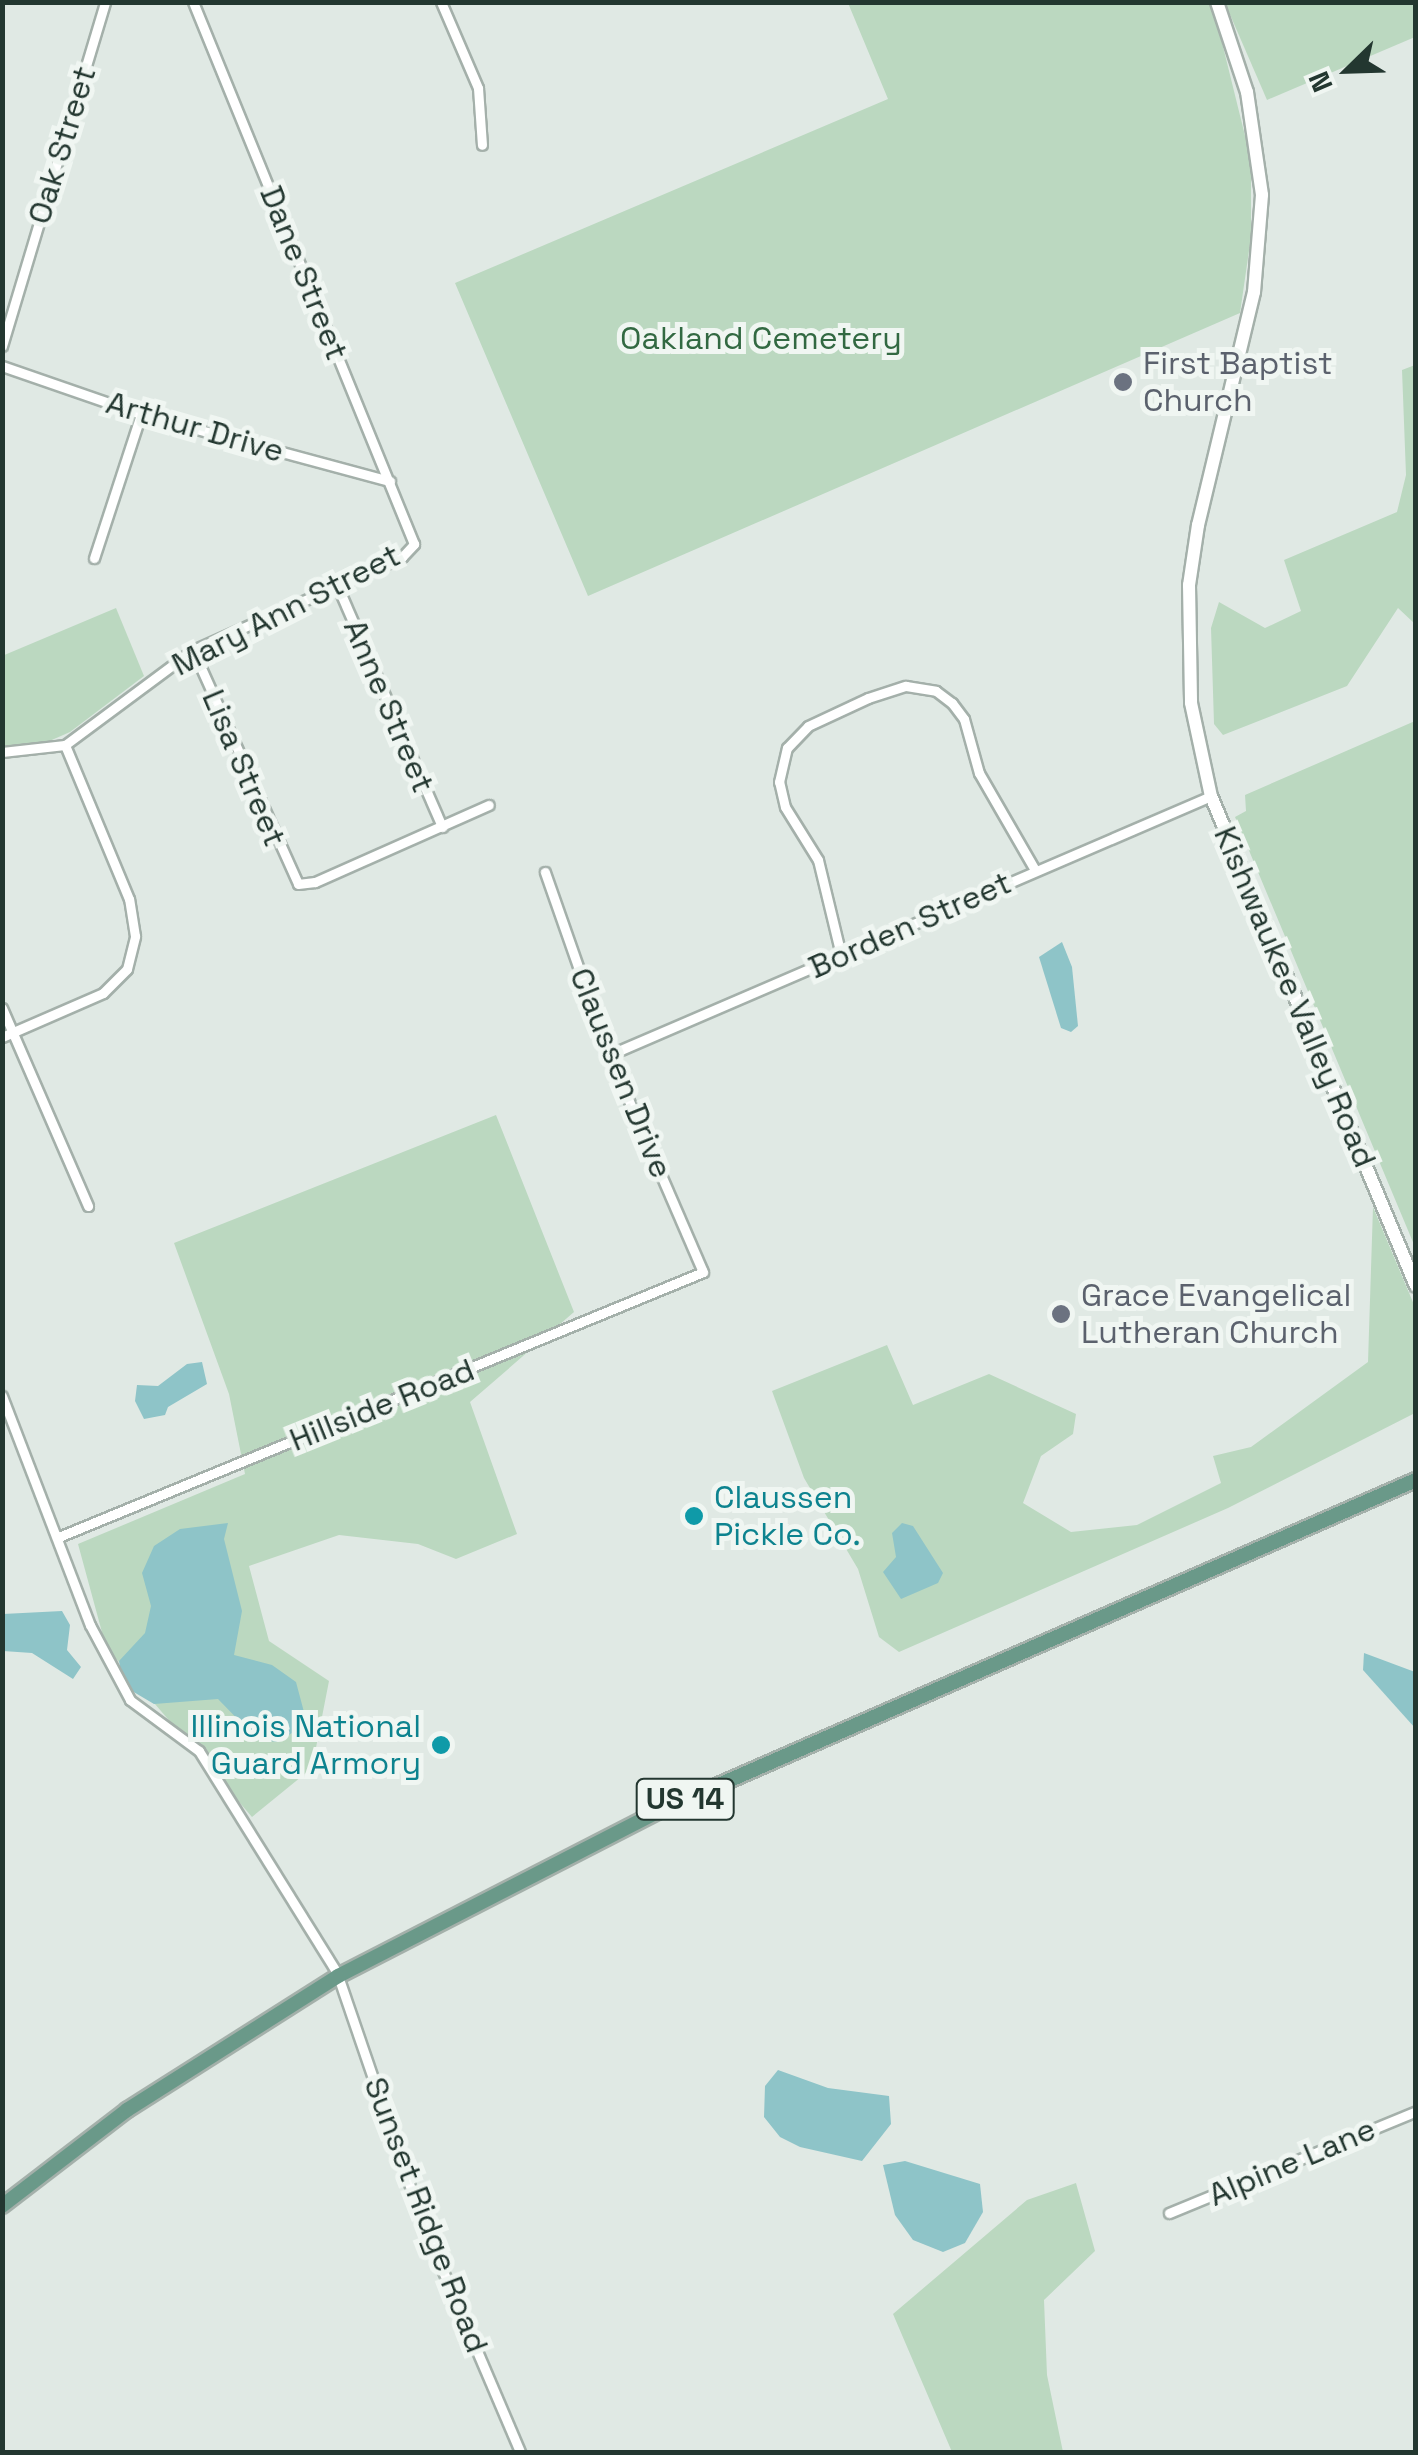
<!DOCTYPE html>
<html>
<head>
<meta charset="utf-8">
<style>
  body { margin:0 }
  #map { position:relative; width:1418px; height:2455px; overflow:hidden; background:#e0e9e4; font-family:"Space Grotesk",sans-serif }
  div>[style] { position:absolute }
  [style*='--x'] { left:calc(var(--x)*1px); top:calc(var(--y)*1px); width:calc(var(--w)*1px); rotate:calc(var(--a)*1deg) }
  .green>* { inset:0; background:#bbd8c0 }
  .water>* { inset:0; background:#8ec4c8 }
  .roads { filter:drop-shadow(2px 0 #a4b0aa) drop-shadow(-2px 0 #a4b0aa) drop-shadow(0 2px #a4b0aa) drop-shadow(0 -2px #a4b0aa) }
  .street>* { height:9px; margin:-4.5px; padding:0 4.5px; transform-origin:4.5px; border-radius:4.5px; background:#fff }
  .secondary>* { height:12px; margin:-6px; padding:0 6px; transform-origin:6px; border-radius:6px; background:#fff }
  .primary>* { height:14px; margin:-7px; padding:0 7px; transform-origin:7px; border-radius:7px; background:#6a9989 }
  .dots>* { width:28px; height:28px; translate:-50% -50%; box-sizing:border-box; border:5px solid #f0f6f2; border-radius:50% }
  span { translate:-50% -50%; white-space:nowrap; text-align:center; line-height:1.15; -webkit-text-stroke:10px #f0f6f2; paint-order:stroke }
  .shield-label span { padding:2px 8px; background:#f0f6f2; border:2px solid; border-radius:8px; -webkit-text-stroke-width:0 }
  .shield-label { font-size:30px; color:#233730; font-weight:700 }
  .street-label { font-size:32px; color:#233730 }
  .park-label { font-size:32px; color:#326942 }
  .worship-label { font-size:32px; color:#5b616d }
  .left { translate:0 -50%; text-align:left }
  .culture-label { font-size:32px; color:#0d838f }
  .right { translate:-100% -50%; text-align:right }
  .frame { position:absolute; inset:0; border:5px solid #233730; pointer-events:none }
  .north { position:absolute; left:1298px; top:20px; width:100px; height:100px; -webkit-text-stroke:8px #f0f6f2; paint-order:stroke; rotate:247deg; font-size:28px; font-weight:700; line-height:40px; text-align:center; color:#233730 }
  .north::after { content:''; display:block; margin:auto; width:35px; height:45px; background:#233730; clip-path:polygon(50% 0,100% 100%,50% 72%,0 100%) }
</style>
</head>
<body>
<div id="map">
  <div class="green">
    <div style="clip-path:polygon(1212px 2px,1251px 160px,1251px 237px,1240px 313px,588px 596px,455px 283px,888px 99px,848px 3px)"></div>
    <div style="clip-path:polygon(1225px 3px,1415px 3px,1415px 37px,1267px 100px)"></div>
    <div style="clip-path:polygon(1415px 365px,1415px 624px,1398px 608px,1347px 686px,1223px 735px,1214px 724px,1211px 628px,1219px 602px,1265px 628px,1301px 611px,1284px 560px,1397px 512px,1406px 475px,1402px 370px)"></div>
    <div style="clip-path:polygon(116px 608px,144px 676px,70px 732px,45px 743px,3px 746px,2px 656px)"></div>
    <div style="clip-path:polygon(1415px 721px,1415px 1247px,1235px 817px,1246px 811px,1245px 795px)"></div>
    <div style="clip-path:polygon(496px 1115px,574px 1312px,470px 1402px,517px 1534px,456px 1559px,418px 1544px,339px 1535px,249px 1566px,269px 1641px,329px 1681px,312px 1768px,252px 1817px,106px 1647px,78px 1544px,245px 1474px,229px 1394px,174px 1243px)"></div>
    <div style="clip-path:polygon(1373px 1207px,1415px 1307px,1415px 1413px,1228px 1508px,899px 1652px,879px 1637px,858px 1569px,804px 1478px,772px 1391px,887px 1345px,913px 1405px,989px 1374px,1076px 1414px,1073px 1434px,1041px 1456px,1023px 1503px,1071px 1532px,1137px 1525px,1221px 1483px,1213px 1456px,1251px 1447px,1368px 1362px)"></div>
    <div style="clip-path:polygon(1076px 2183px,1095px 2251px,1044px 2300px,1047px 2375px,1063px 2452px,952px 2452px,893px 2314px,1027px 2200px)"></div>
  </div>
  <div class="water">
    <div style="clip-path:polygon(1062px 942px,1072px 967px,1078px 1026px,1071px 1032px,1061px 1028px,1039px 957px)"></div>
    <div style="clip-path:polygon(202px 1362px,207px 1384px,168px 1407px,165px 1415px,144px 1419px,135px 1401px,137px 1385px,158px 1386px,187px 1364px)"></div>
    <div style="clip-path:polygon(228px 1523px,224px 1539px,242px 1611px,234px 1655px,272px 1665px,296px 1682px,304px 1712px,298px 1729px,278px 1742px,258px 1740px,218px 1699px,154px 1704px,132px 1691px,121px 1673px,119px 1661px,145px 1633px,151px 1606px,142px 1573px,154px 1546px,180px 1529px)"></div>
    <div style="clip-path:polygon(902px 1523px,913px 1526px,943px 1573px,938px 1583px,901px 1599px,883px 1572px,896px 1557px,892px 1533px)"></div>
    <div style="clip-path:polygon(62px 1611px,70px 1625px,67px 1650px,81px 1667px,73px 1679px,32px 1653px,3px 1651px,3px 1614px)"></div>
    <div style="clip-path:polygon(1364px 1653px,1415px 1672px,1415px 1728px,1363px 1670px)"></div>
    <div style="clip-path:polygon(778px 2070px,828px 2088px,889px 2096px,891px 2124px,862px 2161px,800px 2147px,780px 2137px,764px 2117px,765px 2086px)"></div>
    <div style="clip-path:polygon(905px 2161px,980px 2184px,983px 2212px,965px 2243px,943px 2252px,913px 2240px,895px 2215px,883px 2165px)"></div>
  </div>
  <div class="roads">
    <div class="street">
      <div style="--x:441;--y:2;--w:94;--a:66.7"></div>
      <div style="--x:478;--y:88;--w:57;--a:86"></div>
      <div style="--x:2;--y:346;--w:359;--a:-73.3"></div>
      <div style="--x:2;--y:366;--w:147;--a:19.1"></div>
      <div style="--x:141;--y:414;--w:258;--a:15.1"></div>
      <div style="--x:94;--y:558;--w:151;--a:-71.9"></div>
      <div style="--x:337;--y:585;--w:264;--a:66.5"></div>
      <div style="--x:193;--y:650;--w:256;--a:65.8"></div>
      <div style="--x:298;--y:884;--w:17;--a:-7"></div>
      <div style="--x:315;--y:882;--w:190;--a:-23.9"></div>
      <div style="--x:2;--y:752;--w:63;--a:-6.3"></div>
      <div style="--x:65;--y:745;--w:159;--a:-36.6"></div>
      <div style="--x:193;--y:650;--w:229;--a:-24"></div>
      <div style="--x:402;--y:557;--w:18;--a:-47"></div>
      <div style="--x:414;--y:544;--w:585;--a:-112.18"></div>
      <div style="--x:841;--y:955;--w:98;--a:-103.6"></div>
      <div style="--x:818;--y:860;--w:62;--a:-121.9"></div>
      <div style="--x:785;--y:807;--w:26;--a:-103"></div>
      <div style="--x:779;--y:782;--w:35;--a:-77"></div>
      <div style="--x:787;--y:748;--w:30;--a:-46"></div>
      <div style="--x:808;--y:726;--w:66;--a:-25"></div>
      <div style="--x:868;--y:698;--w:40;--a:-18"></div>
      <div style="--x:906;--y:686;--w:30;--a:9"></div>
      <div style="--x:936;--y:691;--w:20;--a:37"></div>
      <div style="--x:952;--y:703;--w:20;--a:53"></div>
      <div style="--x:964;--y:719;--w:56;--a:74.5"></div>
      <div style="--x:979;--y:773;--w:112;--a:60"></div>
      <div style="--x:2;--y:1008;--w:216;--a:66.5"></div>
      <div style="--x:2;--y:1037;--w:110;--a:-23.5"></div>
      <div style="--x:103;--y:993;--w:34;--a:-45"></div>
      <div style="--x:127;--y:969;--w:34;--a:-76"></div>
      <div style="--x:135;--y:936;--w:37;--a:-99"></div>
      <div style="--x:129;--y:899;--w:167;--a:-112.6"></div>
      <div style="--x:609;--y:1055;--w:655;--a:-23.28"></div>
      <div style="--x:2;--y:1396;--w:245;--a:69"></div>
      <div style="--x:90;--y:1625;--w:85;--a:61.9"></div>
      <div style="--x:130;--y:1700;--w:86;--a:36.5"></div>
      <div style="--x:199;--y:1751;--w:265;--a:58.1"></div>
      <div style="--x:61;--y:1536;--w:694;--a:-22.35"></div>
      <div style="--x:703;--y:1272;--w:236;--a:-113.4"></div>
      <div style="--x:609;--y:1055;--w:194;--a:-109.3"></div>
      <div style="--x:338;--y:1976;--w:260;--a:71.1"></div>
      <div style="--x:422;--y:2222;--w:250;--a:66.9"></div>
      <div style="--x:1169;--y:2213;--w:267;--a:-22.4"></div>
    </div>
    <div class="secondary">
      <div style="--x:1217;--y:2;--w:95;--a:71.6"></div>
      <div style="--x:1247;--y:92;--w:104;--a:81.7"></div>
      <div style="--x:1262;--y:195;--w:97;--a:94.7"></div>
      <div style="--x:1254;--y:292;--w:240;--a:103.5"></div>
      <div style="--x:1198;--y:525;--w:61;--a:98.5"></div>
      <div style="--x:1189;--y:585;--w:118;--a:89"></div>
      <div style="--x:1191;--y:703;--w:95;--a:77.9"></div>
      <div style="--x:1211;--y:796;--w:531;--a:67.3"></div>
    </div>
    <div class="primary">
      <div style="--x:2;--y:2206;--w:158;--a:-37.5"></div>
      <div style="--x:127;--y:2110;--w:250;--a:-32.4"></div>
      <div style="--x:338;--y:1976;--w:359;--a:-27.2"></div>
      <div style="--x:657;--y:1812;--w:828;--a:-23.63"></div>
    </div>
  </div>
  <div class="dots">
    <div style="left:1123px;top:382px;background:#6b7280"></div>
    <div style="left:1061px;top:1314px;background:#6b7280"></div>
    <div style="left:694px;top:1516px;background:#0f9aa8"></div>
    <div style="left:441px;top:1745px;background:#0f9aa8"></div>
  </div>
  <div class="shield-label">
    <span style="left:685px;top:1799px">US 14</span>
  </div>
  <div class="street-label">
    <span style="left:62px;top:145px;rotate:-73deg">Oak Street</span>
    <span style="left:304px;top:273px;rotate:68deg">Dane Street</span>
    <span style="left:195px;top:427px;rotate:16deg">Arthur Drive</span>
    <span style="left:286px;top:610px;rotate:-27deg">Mary Ann Street</span>
    <span style="left:389px;top:706px;rotate:67deg">Anne Street</span>
    <span style="left:244px;top:768px;rotate:67deg">Lisa Street</span>
    <span style="left:910px;top:925px;rotate:-24deg">Borden Street</span>
    <span style="left:1295px;top:997px;rotate:67deg">Kishwaukee Valley Road</span>
    <span style="left:621px;top:1073px;rotate:68deg">Claussen Drive</span>
    <span style="left:382px;top:1405px;rotate:-22deg">Hillside Road</span>
    <span style="left:1292px;top:2162px;rotate:-23deg">Alpine Lane</span>
    <span style="left:426px;top:2215px;rotate:69deg">Sunset Ridge Road</span>
  </div>
  <div class="park-label">
    <span style="left:761px;top:338px">Oakland Cemetery</span>
  </div>
  <div class="worship-label">
    <span class="left" style="left:1143px;top:382px">First Baptist<br>Church</span>
    <span class="left" style="left:1081px;top:1314px">Grace Evangelical<br>Lutheran Church</span>
  </div>
  <div class="culture-label">
    <span class="left" style="left:714px;top:1516px">Claussen<br>Pickle Co.</span>
    <span class="right" style="left:421px;top:1745px">Illinois National<br>Guard Armory</span>
  </div>
  <div class="frame"></div>
  <div class="north">N</div>
</div>
</body>
</html>
